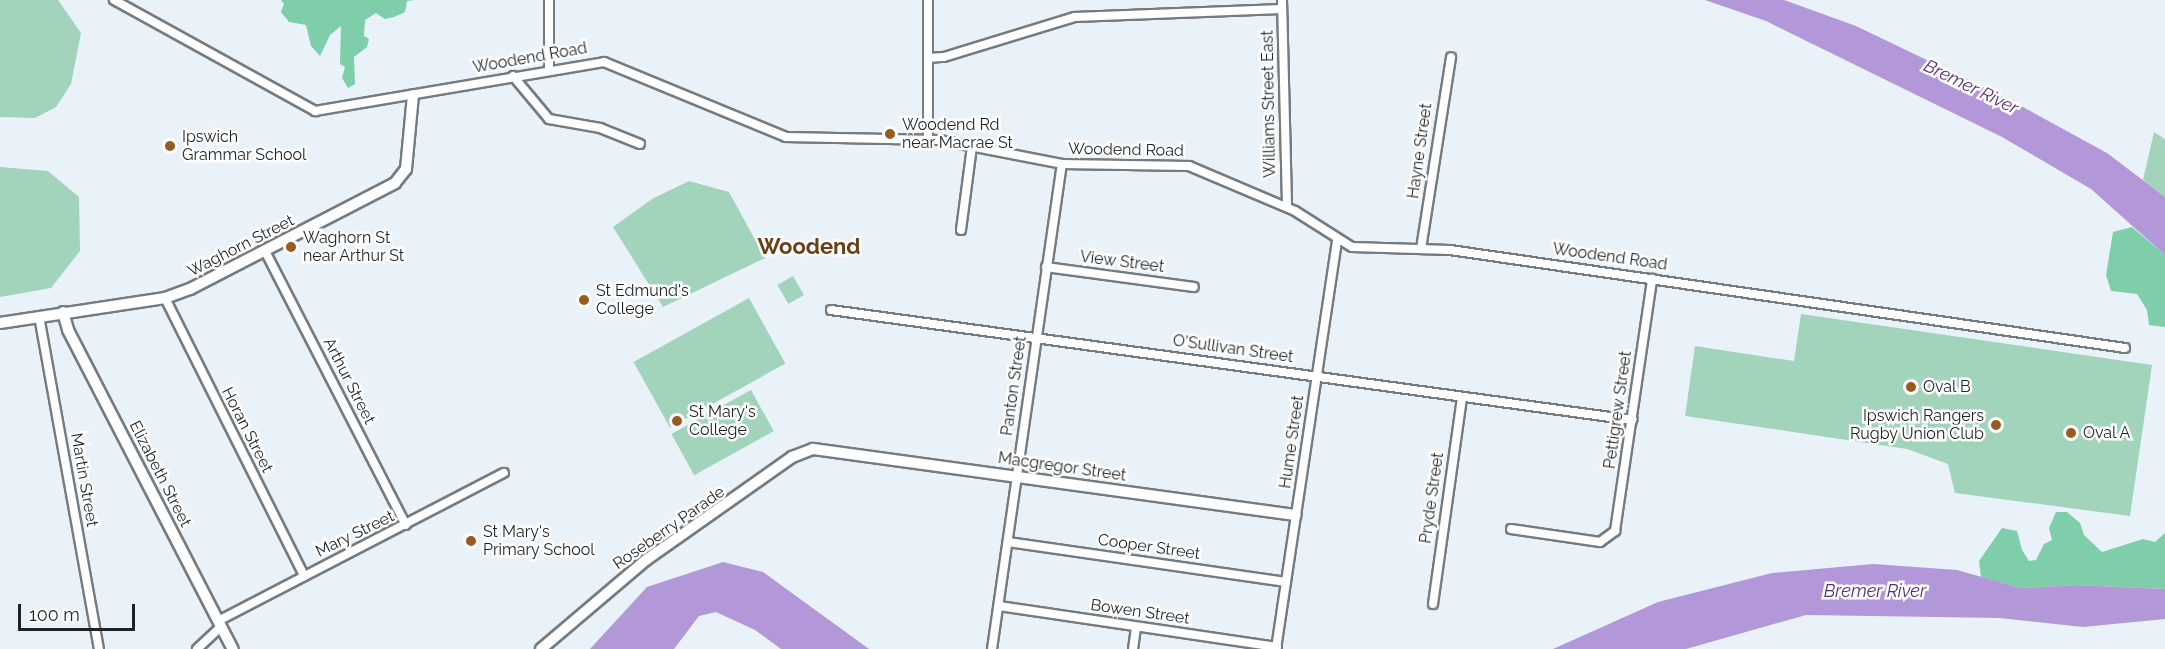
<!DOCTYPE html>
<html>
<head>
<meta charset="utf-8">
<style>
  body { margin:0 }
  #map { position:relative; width:2165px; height:649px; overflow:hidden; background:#e9f2f8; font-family:Raleway,sans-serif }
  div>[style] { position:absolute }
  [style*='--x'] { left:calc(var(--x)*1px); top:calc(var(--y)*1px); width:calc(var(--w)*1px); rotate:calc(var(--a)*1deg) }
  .green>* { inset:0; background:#a2d4bc; transform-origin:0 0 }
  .forest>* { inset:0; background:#7dcea9 }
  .water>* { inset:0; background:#b398d9 }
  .roads { filter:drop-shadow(2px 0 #747c81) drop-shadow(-2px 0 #747c81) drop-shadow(0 2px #747c81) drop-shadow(0 -2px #747c81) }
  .minor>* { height:8px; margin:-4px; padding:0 4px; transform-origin:4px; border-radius:4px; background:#fff }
  .tertiary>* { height:10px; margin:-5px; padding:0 5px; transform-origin:5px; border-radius:5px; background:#fff }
  .dots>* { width:16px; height:16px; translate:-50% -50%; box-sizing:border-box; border:3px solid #fefefe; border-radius:50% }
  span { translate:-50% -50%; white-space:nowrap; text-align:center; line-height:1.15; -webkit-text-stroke:5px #fefefe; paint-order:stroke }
  .street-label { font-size:16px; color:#1f2224 }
  .poi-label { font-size:16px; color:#1f2224 }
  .left { translate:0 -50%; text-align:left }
  .right { translate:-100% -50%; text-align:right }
  .water-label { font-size:18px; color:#56317d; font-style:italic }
  .district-label { font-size:22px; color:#6a3e17; font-weight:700 }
  .scale { position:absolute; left:18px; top:604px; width:117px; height:27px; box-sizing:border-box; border:3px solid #1f2224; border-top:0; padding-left:8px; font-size:18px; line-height:21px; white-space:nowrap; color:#1f2224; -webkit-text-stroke:4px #fefefe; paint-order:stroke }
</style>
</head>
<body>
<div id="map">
  <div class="green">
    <div style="clip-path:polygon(0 0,58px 0,81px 33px,71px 84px,56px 107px,35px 118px,0 117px)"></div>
    <div style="clip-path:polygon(2154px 132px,2165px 139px,2165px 197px,2143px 180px)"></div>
    <div style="clip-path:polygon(0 167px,48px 171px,79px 197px,80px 251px,51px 288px,0 297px)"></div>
    <div style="clip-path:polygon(689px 181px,729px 192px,765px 258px,663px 307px,613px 227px,652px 199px)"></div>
    <div style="left:793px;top:276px;width:22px;height:18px;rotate:60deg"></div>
    <div style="left:749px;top:298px;width:75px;height:132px;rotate:61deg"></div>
    <div style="clip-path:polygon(1801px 314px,2152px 365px,2130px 516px,1955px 493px,1948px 464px,1907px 449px,1685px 416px,1695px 346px,1794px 361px)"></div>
    <div style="left:751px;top:390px;width:47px;height:91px;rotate:61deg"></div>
  </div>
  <div class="forest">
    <div style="clip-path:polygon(281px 0,414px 0,407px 1px,405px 12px,394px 17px,385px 19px,376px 13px,365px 20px,364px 36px,369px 39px,367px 47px,354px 57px,355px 84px,348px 88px,342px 78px,345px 67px,340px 64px,341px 26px,330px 35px,320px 56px,311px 46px,306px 25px,289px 22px,281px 12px,284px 4px)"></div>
    <div style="clip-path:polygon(2132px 227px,2165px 255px,2165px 327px,2149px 325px,2147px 310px,2137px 294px,2111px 291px,2106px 275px,2113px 232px)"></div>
    <div style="clip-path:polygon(2056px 512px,2067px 512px,2080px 523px,2084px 535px,2102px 552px,2143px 539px,2155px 542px,2165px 533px,2165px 589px,2076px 585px,2021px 588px,1981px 577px,1979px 561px,2002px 528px,2017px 531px,2022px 550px,2029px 561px,2036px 560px,2044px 544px,2052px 540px,2049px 528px)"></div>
  </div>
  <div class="water">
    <div style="clip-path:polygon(1705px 0,1784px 0,1856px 26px,2010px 100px,2107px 153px,2165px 197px,2165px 255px,2091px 189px,2002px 137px,1766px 21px)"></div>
    <div style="clip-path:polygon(723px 562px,763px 572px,869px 649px,781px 649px,755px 630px,716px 612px,699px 616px,674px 649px,590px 649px,647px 587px)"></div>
    <div style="clip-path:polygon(1873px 564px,1957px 570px,2021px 588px,2076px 585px,2165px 589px,2165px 619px,2083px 627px,2000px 618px,1806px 615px,1686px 649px,1553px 649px,1658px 602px,1772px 573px)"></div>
  </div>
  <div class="roads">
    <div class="minor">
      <div style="--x:114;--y:0;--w:230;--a:28.9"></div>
      <div style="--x:315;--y:111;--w:293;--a:-9.6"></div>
      <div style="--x:604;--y:62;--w:197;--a:22.4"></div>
      <div style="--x:786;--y:137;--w:153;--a:1.1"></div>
      <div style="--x:939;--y:140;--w:125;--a:11"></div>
      <div style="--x:1062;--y:164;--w:127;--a:0.9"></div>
      <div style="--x:1189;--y:166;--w:115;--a:23"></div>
      <div style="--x:1295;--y:211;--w:67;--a:32.3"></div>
      <div style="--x:1352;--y:247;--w:98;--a:1.8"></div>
      <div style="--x:1450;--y:250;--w:682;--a:8.26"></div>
      <div style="--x:549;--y:0;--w:68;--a:90"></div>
      <div style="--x:928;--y:0;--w:139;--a:90"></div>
      <div style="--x:1282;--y:0;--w:207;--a:88.6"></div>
      <div style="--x:928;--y:58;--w:16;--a:-4"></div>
      <div style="--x:944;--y:57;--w:137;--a:-17"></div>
      <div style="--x:1075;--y:17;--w:207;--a:-2.2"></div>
      <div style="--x:513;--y:76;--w:56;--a:50.1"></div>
      <div style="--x:549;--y:119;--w:52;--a:10"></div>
      <div style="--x:600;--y:128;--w:43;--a:21.8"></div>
      <div style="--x:961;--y:230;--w:85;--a:-82.5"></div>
      <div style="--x:1421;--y:249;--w:194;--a:-81.1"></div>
      <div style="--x:265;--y:251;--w:308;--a:62.8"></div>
      <div style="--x:1046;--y:267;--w:149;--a:7.7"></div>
      <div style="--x:165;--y:298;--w:311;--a:63.4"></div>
      <div style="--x:831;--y:310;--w:809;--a:7.82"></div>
      <div style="--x:39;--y:316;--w:338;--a:79.8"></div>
      <div style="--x:1511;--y:529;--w:90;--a:8.3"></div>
      <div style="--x:1600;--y:542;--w:19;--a:-36"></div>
      <div style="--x:1615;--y:531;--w:255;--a:-81.6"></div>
      <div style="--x:1008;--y:542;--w:281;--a:8.2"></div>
      <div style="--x:1433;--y:604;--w:209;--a:-82"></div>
      <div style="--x:999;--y:606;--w:281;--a:8.4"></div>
      <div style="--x:218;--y:621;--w:322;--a:-27.4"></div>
      <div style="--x:197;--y:649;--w:33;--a:-43"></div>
      <div style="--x:992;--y:649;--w:490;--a:-81.8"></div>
      <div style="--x:1133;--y:649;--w:22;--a:-82"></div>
      <div style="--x:1276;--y:649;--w:414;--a:-81.5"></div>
    </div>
    <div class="tertiary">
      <div style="--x:63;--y:312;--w:19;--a:74"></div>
      <div style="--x:68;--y:330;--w:359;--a:62.7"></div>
      <div style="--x:0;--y:323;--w:167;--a:-8.6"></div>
      <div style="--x:165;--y:298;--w:27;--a:-20"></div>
      <div style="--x:190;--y:289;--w:231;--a:-27.3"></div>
      <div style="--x:395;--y:183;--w:18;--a:-52"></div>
      <div style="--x:406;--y:169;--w:74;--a:-84.6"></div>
      <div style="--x:541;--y:649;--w:138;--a:-40.3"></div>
      <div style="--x:646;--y:560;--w:179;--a:-35.2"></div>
      <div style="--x:792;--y:457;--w:22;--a:-21"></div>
      <div style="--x:813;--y:449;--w:487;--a:7.8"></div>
    </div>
  </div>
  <div class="dots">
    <div style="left:890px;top:134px;background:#995a21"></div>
    <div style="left:170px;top:146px;background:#995a21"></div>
    <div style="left:291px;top:247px;background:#995a21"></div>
    <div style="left:584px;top:300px;background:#995a21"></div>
    <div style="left:1911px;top:387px;background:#995a21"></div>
    <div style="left:677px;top:421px;background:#995a21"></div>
    <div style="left:1996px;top:425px;background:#995a21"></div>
    <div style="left:2071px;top:433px;background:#995a21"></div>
    <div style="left:471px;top:541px;background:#995a21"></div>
  </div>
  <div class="street-label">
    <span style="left:530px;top:58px;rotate:-10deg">Woodend Road</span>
    <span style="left:1269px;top:104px;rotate:-91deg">Williams Street East</span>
    <span style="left:1126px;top:150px;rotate:1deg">Woodend Road</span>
    <span style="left:1420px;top:151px;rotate:-82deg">Hayne Street</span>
    <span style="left:241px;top:246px;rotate:-27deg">Waghorn Street</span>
    <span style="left:1610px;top:257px;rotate:8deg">Woodend Road</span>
    <span style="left:1122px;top:262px;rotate:7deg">View Street</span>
    <span style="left:1233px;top:349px;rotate:8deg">O'Sullivan Street</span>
    <span style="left:349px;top:381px;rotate:63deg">Arthur Street</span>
    <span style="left:1014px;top:386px;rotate:-82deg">Panton Street</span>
    <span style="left:1618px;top:410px;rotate:-82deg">Pettigrew Street</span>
    <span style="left:247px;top:430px;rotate:63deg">Horan Street</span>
    <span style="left:1292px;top:442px;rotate:-82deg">Hume Street</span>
    <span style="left:1062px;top:467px;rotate:8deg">Macgregor Street</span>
    <span style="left:160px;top:474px;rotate:63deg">Elizabeth Street</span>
    <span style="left:84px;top:480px;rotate:80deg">Martin Street</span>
    <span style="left:1432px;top:498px;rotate:-82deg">Pryde Street</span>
    <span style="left:669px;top:528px;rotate:-35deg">Roseberry Parade</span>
    <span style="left:355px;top:534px;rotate:-26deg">Mary Street</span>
    <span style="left:1149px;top:547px;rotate:8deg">Cooper Street</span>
    <span style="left:1140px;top:612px;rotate:8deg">Bowen Street</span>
  </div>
  <div class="poi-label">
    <span class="left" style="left:902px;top:134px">Woodend Rd<br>near Macrae St</span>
    <span class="left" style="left:182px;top:146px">Ipswich<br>Grammar School</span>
    <span class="left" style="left:303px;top:247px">Waghorn St<br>near Arthur St</span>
    <span class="left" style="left:596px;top:300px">St Edmund's<br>College</span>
    <span class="left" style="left:1923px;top:387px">Oval B</span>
    <span class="left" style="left:689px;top:421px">St Mary's<br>College</span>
    <span class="right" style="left:1984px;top:425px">Ipswich Rangers<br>Rugby Union Club</span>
    <span class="left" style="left:2083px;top:433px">Oval A</span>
    <span class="left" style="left:483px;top:541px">St Mary's<br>Primary School</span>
  </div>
  <div class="water-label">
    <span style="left:1971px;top:87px;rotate:26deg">Bremer River</span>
    <span style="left:1875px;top:591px">Bremer River</span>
  </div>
  <div class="district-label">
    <span style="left:809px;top:247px">Woodend</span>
  </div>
  <div class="scale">100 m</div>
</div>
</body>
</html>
